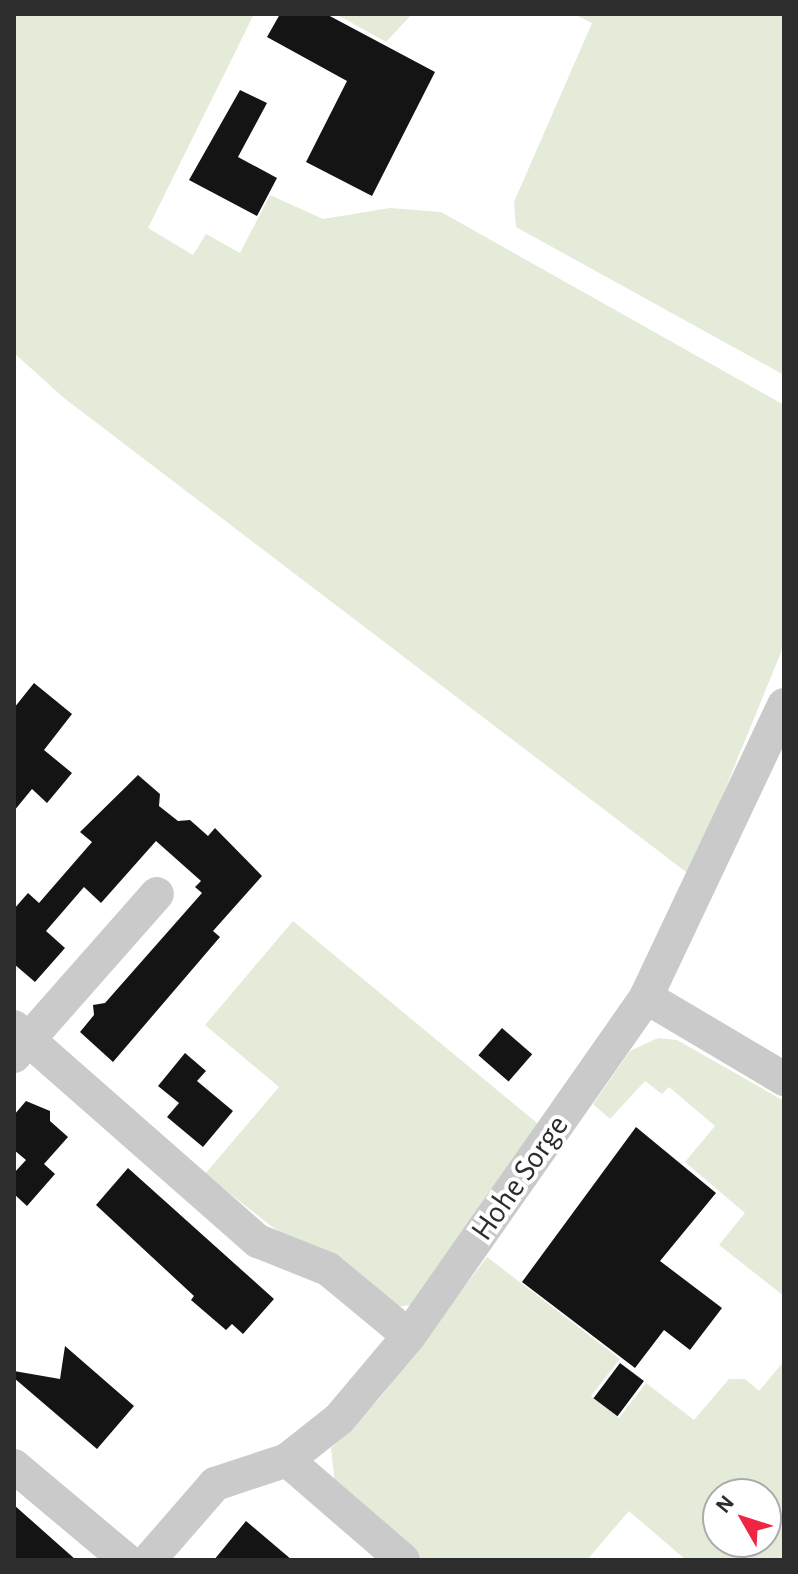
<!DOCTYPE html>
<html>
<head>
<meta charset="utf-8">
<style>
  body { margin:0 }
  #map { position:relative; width:798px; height:1574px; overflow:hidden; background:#fff; font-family:"Alegreya Sans",sans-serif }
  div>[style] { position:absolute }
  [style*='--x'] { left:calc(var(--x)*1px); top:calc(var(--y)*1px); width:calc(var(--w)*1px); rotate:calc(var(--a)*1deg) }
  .green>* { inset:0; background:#e4ebd9 }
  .building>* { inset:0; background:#141414; transform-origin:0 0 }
  .street>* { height:34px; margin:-17px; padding:0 17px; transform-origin:17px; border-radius:17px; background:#cacaca }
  span { translate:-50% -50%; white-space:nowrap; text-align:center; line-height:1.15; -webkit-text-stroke:8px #fff; paint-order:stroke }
  .street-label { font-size:32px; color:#2d2d2d }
  .frame { position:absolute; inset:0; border:16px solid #2d2d2d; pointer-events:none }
  .north { position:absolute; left:702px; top:1478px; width:80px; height:80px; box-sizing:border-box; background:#fff; border:2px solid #ababab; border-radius:50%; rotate:309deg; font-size:22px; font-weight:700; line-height:32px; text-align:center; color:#2d2d2d }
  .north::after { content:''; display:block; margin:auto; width:28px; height:36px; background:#ee2543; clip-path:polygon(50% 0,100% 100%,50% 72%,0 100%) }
</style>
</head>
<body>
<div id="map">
  <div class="green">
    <div style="clip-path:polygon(14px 14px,254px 14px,148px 228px,193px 255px,206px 234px,240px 253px,270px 195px,323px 219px,390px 208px,441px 212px,784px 405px,784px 645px,690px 875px,64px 398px,14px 353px)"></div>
    <div style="clip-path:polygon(336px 14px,412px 14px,386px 42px)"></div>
    <div style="clip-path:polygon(574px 14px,784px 14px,784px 375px,516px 227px,514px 202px,592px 23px)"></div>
    <div style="clip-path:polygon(293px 921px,543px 1128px,418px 1304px,396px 1307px,271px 1226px,205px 1174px,279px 1087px,205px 1025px)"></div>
    <div style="clip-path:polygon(658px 1038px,677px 1040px,784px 1101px,784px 1296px,719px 1245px,745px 1213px,685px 1162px,715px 1126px,669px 1087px,662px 1094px,645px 1081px,610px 1119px,593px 1104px,630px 1051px)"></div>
    <div style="clip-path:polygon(evenodd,487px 1257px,620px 1359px,591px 1396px,619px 1418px,646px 1383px,694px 1420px,729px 1379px,745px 1379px,759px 1391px,784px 1361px,784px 1560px,686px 1560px,629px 1511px,587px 1560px,414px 1560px,336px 1493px,331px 1448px,379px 1399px,487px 1257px,718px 1494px,766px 1494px,766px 1542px,718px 1542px,718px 1494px)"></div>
  </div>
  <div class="building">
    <div style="clip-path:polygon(280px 14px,326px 14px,435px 72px,372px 196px,306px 162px,347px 81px,267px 37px)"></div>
    <div style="clip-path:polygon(240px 90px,267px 103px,238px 157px,277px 178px,257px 216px,189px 180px)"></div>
    <div style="clip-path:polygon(34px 683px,72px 714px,44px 750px,72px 773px,47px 803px,32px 789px,14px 811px,14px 708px)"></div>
    <div style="clip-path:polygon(138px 775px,160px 794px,159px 806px,178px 821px,190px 820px,208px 836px,215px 828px,262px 876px,213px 931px,220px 937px,113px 1062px,80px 1032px,94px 1015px,93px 1005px,105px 1003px,202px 893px,195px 887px,201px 881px,156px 841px,101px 903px,84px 887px,46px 931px,65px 948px,35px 982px,14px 964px,14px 909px,28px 893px,39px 903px,92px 842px,80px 832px)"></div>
    <div style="left:502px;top:1028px;width:40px;height:36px;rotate:41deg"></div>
    <div style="clip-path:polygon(185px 1053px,206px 1071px,197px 1081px,233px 1111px,203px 1147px,167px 1117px,179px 1103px,158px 1086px)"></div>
    <div style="clip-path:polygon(26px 1101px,50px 1111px,50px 1121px,68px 1137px,44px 1164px,55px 1174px,27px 1206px,14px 1194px,14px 1173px,26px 1160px,14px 1150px,14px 1115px)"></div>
    <div style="clip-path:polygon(636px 1127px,716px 1193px,660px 1261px,722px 1308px,690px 1350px,664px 1330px,635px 1368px,522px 1282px)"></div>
    <div style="clip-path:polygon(128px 1168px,274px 1299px,243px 1334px,232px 1324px,226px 1330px,191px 1300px,194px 1296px,96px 1205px)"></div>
    <div style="clip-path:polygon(65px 1346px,134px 1406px,97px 1449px,14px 1378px,14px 1371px,60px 1379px)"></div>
    <div style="left:620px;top:1363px;width:30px;height:44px;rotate:37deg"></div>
    <div style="clip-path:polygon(14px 1505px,76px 1560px,14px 1560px)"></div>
    <div style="clip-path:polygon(246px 1521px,292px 1560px,214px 1560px)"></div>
  </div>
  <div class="street">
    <div style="--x:646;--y:997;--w:161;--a:30.7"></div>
    <div style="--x:14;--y:1027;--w:325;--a:41.3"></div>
    <div style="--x:258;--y:1241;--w:75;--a:21.8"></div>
    <div style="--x:328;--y:1269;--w:105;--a:39.6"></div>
    <div style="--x:14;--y:1056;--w:216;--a:-48.6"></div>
    <div style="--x:287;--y:1460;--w:153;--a:40.8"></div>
    <div style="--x:14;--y:1466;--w:146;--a:40"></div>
    <div style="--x:149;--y:1560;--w:101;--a:-49"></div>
    <div style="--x:215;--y:1484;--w:76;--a:-18.4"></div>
    <div style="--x:287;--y:1460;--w:66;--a:-38.3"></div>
    <div style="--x:339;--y:1419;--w:109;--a:-49.9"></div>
    <div style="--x:409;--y:1336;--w:414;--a:-55"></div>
    <div style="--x:646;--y:997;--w:323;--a:-64.7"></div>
  </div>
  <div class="street-label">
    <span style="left:520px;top:1178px;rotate:-55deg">Hohe Sorge</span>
  </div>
  <div class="frame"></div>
  <div class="north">N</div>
</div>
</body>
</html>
